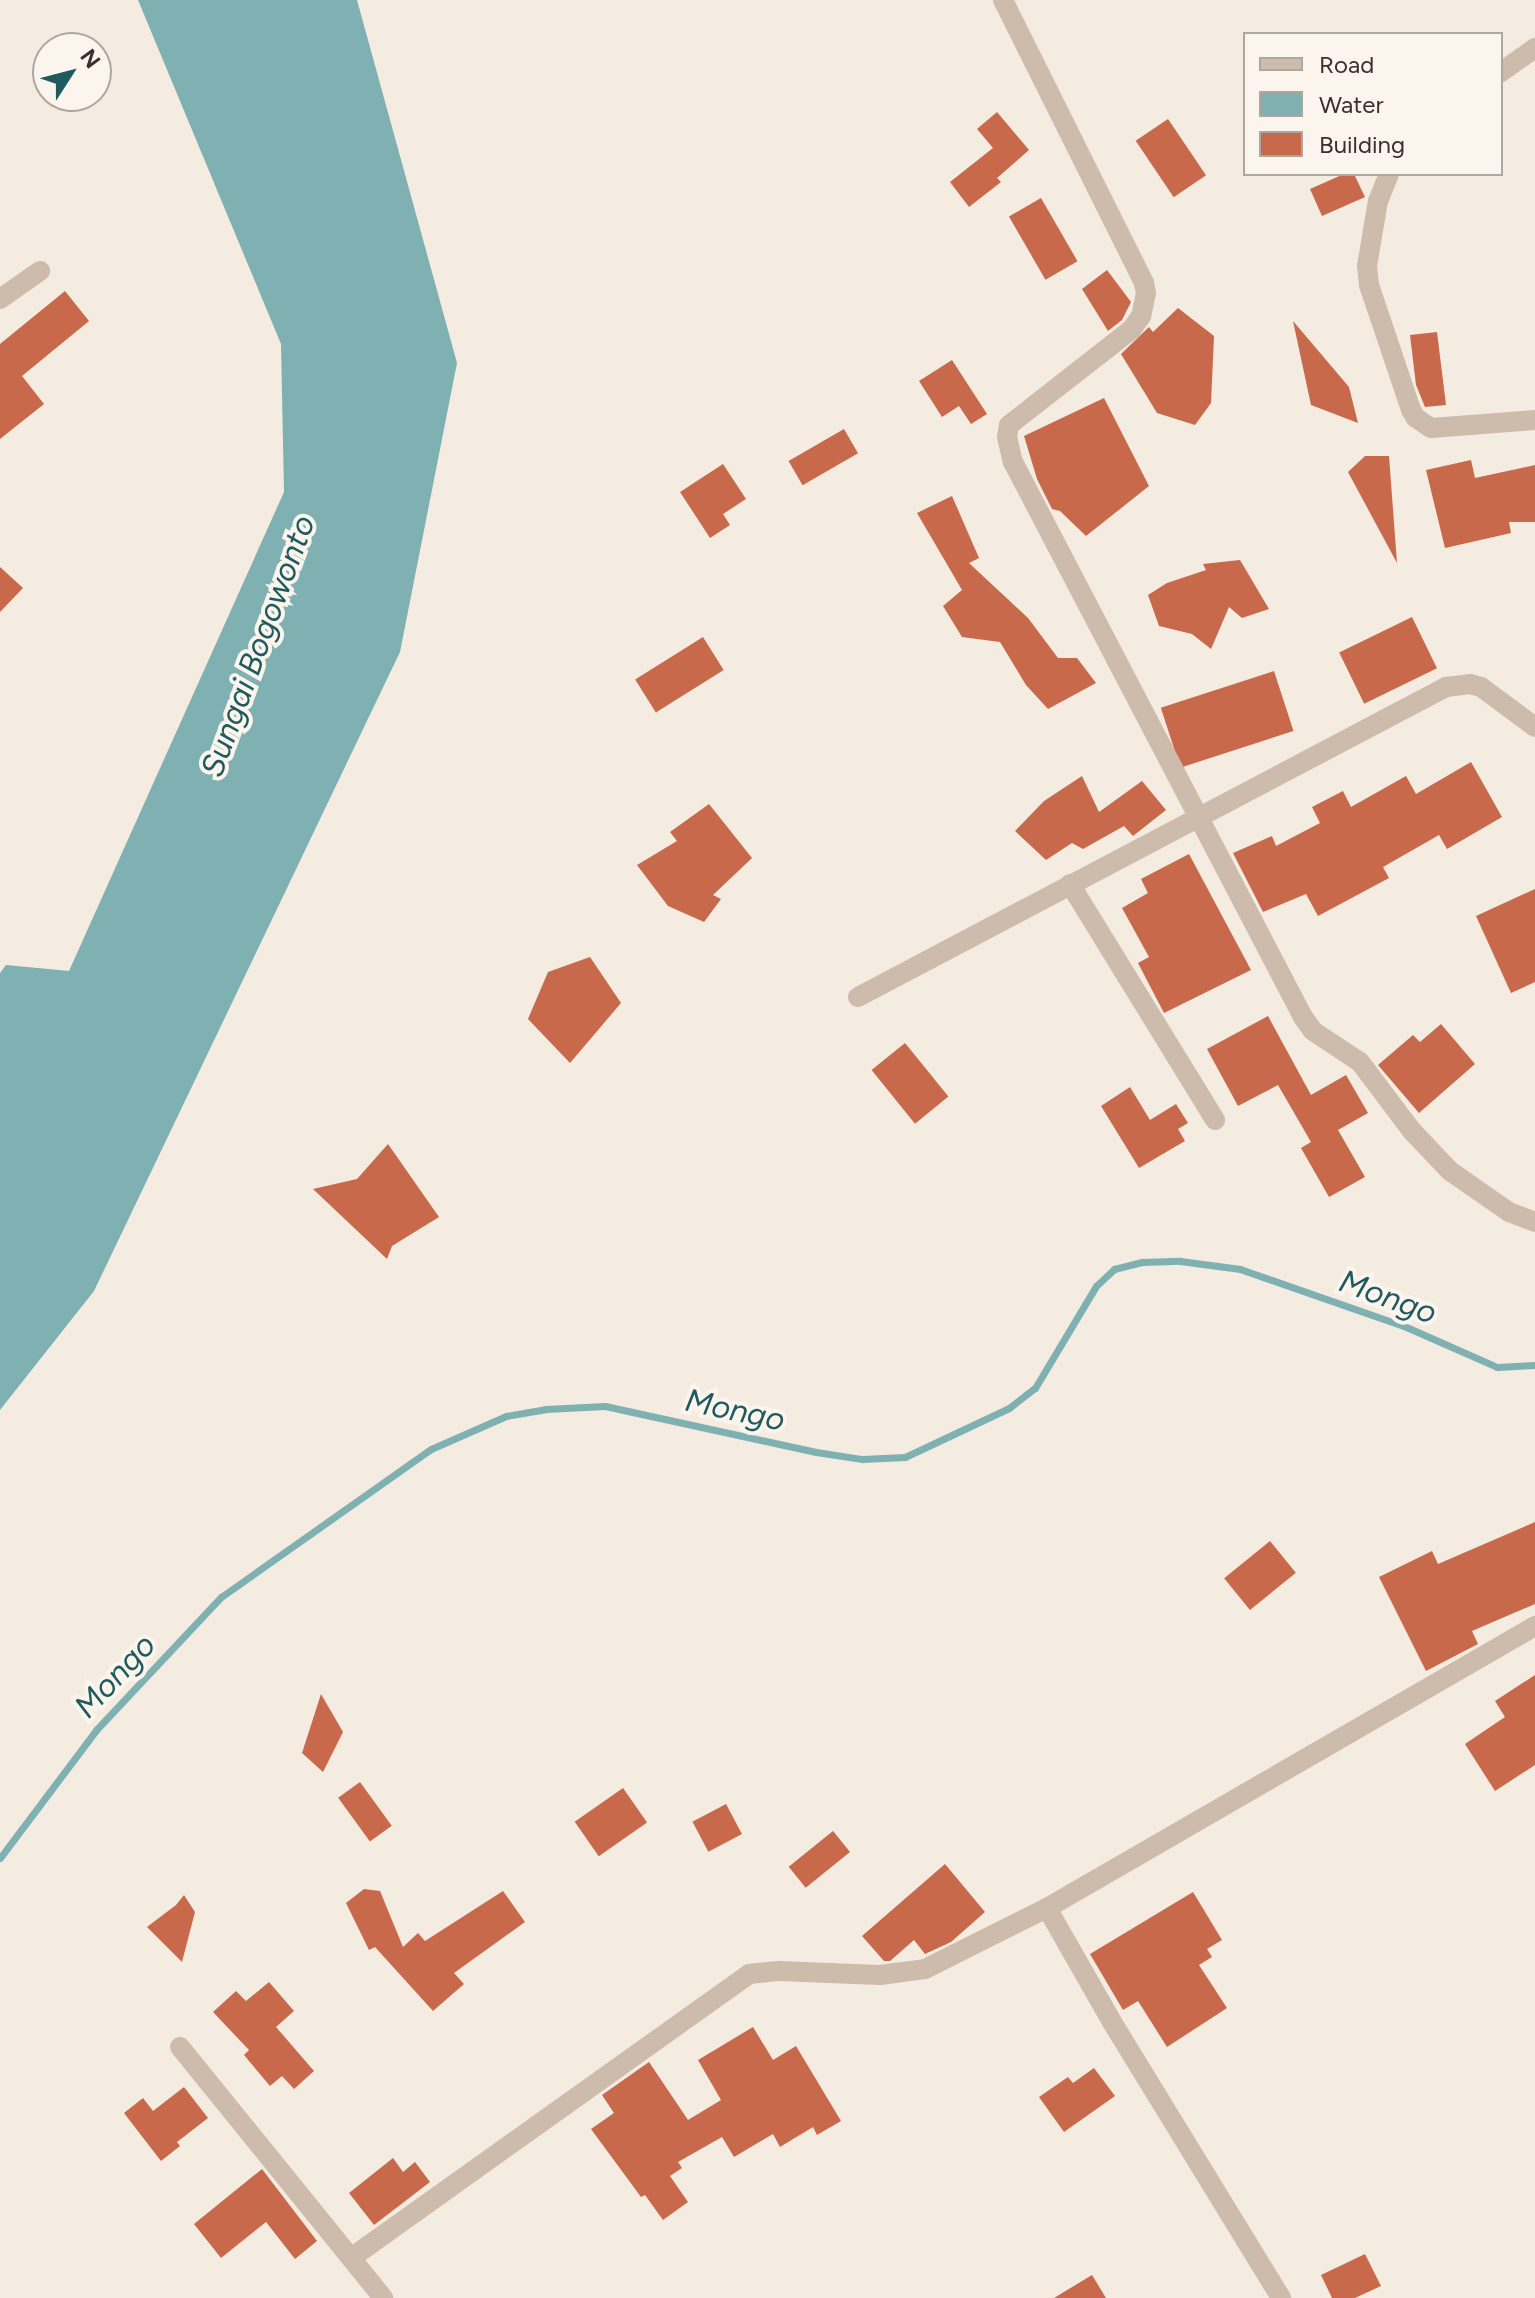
<!DOCTYPE html>
<html>
<head>
<meta charset="utf-8">
<style>
  body { margin:0 }
  #map { position:relative; width:1535px; height:2298px; overflow:hidden; background:#f4ebe1; font-family:Figtree,sans-serif }
  div>[style] { position:absolute }
  [style*='--x'] { left:calc(var(--x)*1px); top:calc(var(--y)*1px); width:calc(var(--w)*1px); rotate:calc(var(--a)*1deg) }
  .water>* { inset:0; background:#7fb0b2 }
  .stream>* { height:7px; margin:-3.5px; padding:0 3.5px; transform-origin:3.5px; border-radius:3.5px; background:#7fb0b2 }
  .building>* { inset:0; background:#c8694b; transform-origin:0 0 }
  .street>* { height:20px; margin:-10px; padding:0 10px; transform-origin:10px; border-radius:10px; background:#cdbbac }
  span { translate:-50% -50%; white-space:nowrap; text-align:center; line-height:1.15; -webkit-text-stroke:8px #fbf5ee; paint-order:stroke }
  .water-label { font-size:32px; color:#1f5a5e; font-style:italic }
  .legend { position:absolute; left:1243px; top:32px; width:260px; height:144px; box-sizing:border-box; background:#fbf5ee; border:2px solid #aea6a0; margin:0; padding:10px 14px; list-style:none; font-size:24px; color:#3b302b }
  .legend li { display:flex; align-items:center; gap:16px; height:40px }
  .legend b { width:40px; border:2px solid #aea6a0 }
  .north { position:absolute; left:32px; top:32px; width:80px; height:80px; box-sizing:border-box; background:#fbf5ee; border:2px solid #aea6a0; border-radius:50%; rotate:54deg; font-size:22px; font-weight:700; line-height:32px; text-align:center; color:#3b302b }
  .north::after { content:''; display:block; margin:auto; width:28px; height:36px; background:#1f5a5e; clip-path:polygon(50% 0,100% 100%,50% 72%,0 100%) }
</style>
</head>
<body>
<div id="map">
  <div class="water">
    <div style="clip-path:polygon(138px 0,357px 0,457px 363px,400px 652px,94px 1291px,0 1410px,0 973px,6px 965px,69px 971px,284px 492px,281px 344px)"></div>
  </div>
  <div class="stream">
    <div style="--x:0;--y:1858;--w:160;--a:-53.1"></div>
    <div style="--x:96;--y:1730;--w:183;--a:-46.8"></div>
    <div style="--x:221;--y:1597;--w:257;--a:-35.2"></div>
    <div style="--x:431;--y:1449;--w:82;--a:-23.7"></div>
    <div style="--x:506;--y:1416;--w:41;--a:-9.9"></div>
    <div style="--x:546;--y:1409;--w:59;--a:-2.9"></div>
    <div style="--x:605;--y:1406;--w:216;--a:12.3"></div>
    <div style="--x:816;--y:1452;--w:47;--a:8.7"></div>
    <div style="--x:862;--y:1459;--w:43;--a:-2.7"></div>
    <div style="--x:905;--y:1457;--w:115;--a:-25.2"></div>
    <div style="--x:1009;--y:1408;--w:33;--a:-38"></div>
    <div style="--x:1035;--y:1388;--w:119;--a:-59.1"></div>
    <div style="--x:1096;--y:1286;--w:25;--a:-43"></div>
    <div style="--x:1114;--y:1269;--w:30;--a:-14"></div>
    <div style="--x:1143;--y:1262;--w:37;--a:-2"></div>
    <div style="--x:1180;--y:1261;--w:61;--a:7.6"></div>
    <div style="--x:1240;--y:1269;--w:174;--a:19.2"></div>
    <div style="--x:1404;--y:1326;--w:102;--a:23.8"></div>
    <div style="--x:1497;--y:1367;--w:38;--a:-3"></div>
  </div>
  <div class="building">
    <div style="clip-path:polygon(997px 112px,1029px 150px,997px 178px,1001px 182px,969px 207px,950px 182px,993px 148px,977px 129px)"></div>
    <div style="left:1168px;top:119px;width:68px;height:39px;rotate:56deg"></div>
    <div style="clip-path:polygon(1344px 174px,1354px 174px,1365px 197px,1322px 216px,1310px 189px)"></div>
    <div style="left:1041px;top:198px;width:73px;height:37px;rotate:60deg"></div>
    <div style="clip-path:polygon(1107px 270px,1131px 302px,1122px 320px,1108px 331px,1082px 289px)"></div>
    <div style="clip-path:polygon(65px 291px,89px 321px,22px 376px,44px 404px,0 439px,0 344px)"></div>
    <div style="clip-path:polygon(1178px 308px,1214px 336px,1211px 403px,1195px 425px,1157px 413px,1121px 354px,1149px 327px,1153px 332px)"></div>
    <div style="clip-path:polygon(1293px 321px,1349px 387px,1358px 423px,1311px 405px)"></div>
    <div style="clip-path:polygon(1437px 332px,1446px 405px,1425px 407px,1416px 385px,1410px 335px)"></div>
    <div style="clip-path:polygon(952px 360px,987px 414px,971px 424px,959px 406px,942px 417px,919px 381px)"></div>
    <div style="clip-path:polygon(1104px 398px,1149px 486px,1086px 536px,1060px 511px,1052px 509px,1037px 479px,1024px 436px)"></div>
    <div style="left:844px;top:429px;width:28px;height:64px;rotate:60deg"></div>
    <div style="clip-path:polygon(1365px 456px,1389px 456px,1397px 563px,1348px 472px)"></div>
    <div style="clip-path:polygon(1471px 460px,1475px 478px,1535px 465px,1535px 522px,1509px 522px,1511px 533px,1445px 548px,1426px 470px)"></div>
    <div style="clip-path:polygon(723px 464px,746px 499px,723px 514px,730px 525px,710px 538px,680px 492px)"></div>
    <div style="clip-path:polygon(952px 496px,979px 558px,969px 563px,1028px 618px,1058px 658px,1077px 658px,1096px 683px,1048px 709px,1026px 685px,1000px 642px,962px 637px,943px 606px,962px 590px,917px 513px)"></div>
    <div style="clip-path:polygon(1240px 560px,1269px 609px,1242px 618px,1229px 607px,1211px 649px,1192px 634px,1159px 626px,1148px 595px,1167px 583px,1206px 570px,1203px 564px)"></div>
    <div style="clip-path:polygon(0 567px,23px 588px,0 612px)"></div>
    <div style="left:1412px;top:617px;width:57px;height:81px;rotate:64deg"></div>
    <div style="left:703px;top:637px;width:39px;height:80px;rotate:58deg"></div>
    <div style="left:1274px;top:671px;width:63px;height:119px;rotate:72deg"></div>
    <div style="clip-path:polygon(1471px 762px,1502px 817px,1447px 849px,1439px 835px,1383px 867px,1389px 878px,1318px 916px,1306px 894px,1263px 912px,1233px 853px,1272px 836px,1276px 846px,1320px 823px,1312px 807px,1343px 791px,1351px 807px,1406px 776px,1416px 794px)"></div>
    <div style="clip-path:polygon(1082px 776px,1099px 812px,1142px 781px,1166px 810px,1133px 836px,1124px 826px,1083px 849px,1072px 843px,1046px 860px,1015px 831px,1044px 801px)"></div>
    <div style="clip-path:polygon(709px 804px,752px 858px,713px 895px,721px 899px,704px 922px,668px 906px,637px 865px,677px 841px,670px 832px)"></div>
    <div style="clip-path:polygon(1189px 854px,1251px 970px,1164px 1013px,1138px 963px,1149px 957px,1122px 908px,1148px 893px,1141px 879px)"></div>
    <div style="clip-path:polygon(1535px 889px,1535px 982px,1511px 993px,1476px 916px)"></div>
    <div style="clip-path:polygon(590px 957px,621px 1003px,570px 1063px,528px 1019px,548px 972px)"></div>
    <div style="clip-path:polygon(1268px 1016px,1311px 1095px,1346px 1075px,1368px 1113px,1338px 1130px,1365px 1177px,1329px 1197px,1301px 1148px,1311px 1142px,1278px 1085px,1238px 1106px,1207px 1049px)"></div>
    <div style="clip-path:polygon(1441px 1024px,1475px 1064px,1419px 1113px,1378px 1065px,1413px 1035px,1420px 1042px)"></div>
    <div style="left:905px;top:1043px;width:69px;height:43px;rotate:51deg"></div>
    <div style="clip-path:polygon(1130px 1087px,1150px 1120px,1176px 1104px,1188px 1123px,1178px 1129px,1185px 1141px,1139px 1168px,1101px 1106px)"></div>
    <div style="clip-path:polygon(388px 1144px,439px 1217px,392px 1246px,387px 1259px,313px 1189px,357px 1179px)"></div>
    <div style="clip-path:polygon(1535px 1522px,1535px 1604px,1472px 1631px,1478px 1644px,1426px 1671px,1379px 1577px,1432px 1551px,1438px 1564px)"></div>
    <div style="left:1270px;top:1541px;width:41px;height:59px;rotate:51deg"></div>
    <div style="clip-path:polygon(1535px 1675px,1535px 1765px,1495px 1791px,1465px 1744px,1505px 1717px,1495px 1701px)"></div>
    <div style="clip-path:polygon(321px 1694px,343px 1732px,323px 1772px,302px 1753px)"></div>
    <div style="left:360px;top:1782px;width:54px;height:27px;rotate:54deg"></div>
    <div style="left:623px;top:1788px;width:42px;height:59px;rotate:55deg"></div>
    <div style="left:726px;top:1804px;width:34px;height:38px;rotate:62deg"></div>
    <div style="left:833px;top:1831px;width:27px;height:57px;rotate:51deg"></div>
    <div style="clip-path:polygon(945px 1864px,985px 1912px,951px 1942px,925px 1954px,914px 1940px,890px 1961px,884px 1961px,862px 1936px)"></div>
    <div style="clip-path:polygon(364px 1889px,380px 1891px,403px 1947px,418px 1933px,425px 1941px,503px 1891px,525px 1922px,454px 1973px,464px 1984px,433px 2011px,375px 1947px,369px 1950px,346px 1903px)"></div>
    <div style="clip-path:polygon(1193px 1892px,1222px 1940px,1207px 1949px,1212px 1957px,1199px 1965px,1227px 2008px,1167px 2047px,1138px 2001px,1123px 2010px,1090px 1954px)"></div>
    <div style="clip-path:polygon(184px 1895px,195px 1912px,182px 1962px,147px 1927px,176px 1905px)"></div>
    <div style="clip-path:polygon(269px 1982px,294px 2011px,276px 2027px,314px 2071px,294px 2089px,282px 2076px,270px 2086px,244px 2055px,249px 2050px,213px 2012px,236px 1991px,246px 2001px)"></div>
    <div style="clip-path:polygon(753px 2027px,773px 2060px,796px 2046px,841px 2121px,817px 2135px,813px 2127px,780px 2147px,773px 2134px,734px 2157px,722px 2137px,678px 2162px,682px 2168px,670px 2176px,688px 2202px,663px 2220px,645px 2195px,641px 2197px,591px 2129px,614px 2113px,602px 2095px,649px 2062px,688px 2120px,721px 2100px,698px 2060px)"></div>
    <div style="clip-path:polygon(1094px 2068px,1115px 2096px,1064px 2132px,1039px 2097px,1068px 2077px,1073px 2083px)"></div>
    <div style="clip-path:polygon(184px 2087px,208px 2118px,177px 2142px,180px 2146px,161px 2161px,124px 2113px,143px 2098px,153px 2111px)"></div>
    <div style="clip-path:polygon(393px 2158px,403px 2172px,415px 2162px,430px 2182px,374px 2225px,349px 2193px)"></div>
    <div style="clip-path:polygon(262px 2169px,317px 2241px,295px 2259px,266px 2222px,221px 2258px,194px 2224px)"></div>
    <div style="clip-path:polygon(1365px 2254px,1381px 2286px,1355px 2298px,1332px 2298px,1321px 2275px)"></div>
    <div style="clip-path:polygon(1092px 2275px,1106px 2298px,1054px 2298px)"></div>
  </div>
  <div class="street">
    <div style="--x:1003;--y:0;--w:316;--a:63.5"></div>
    <div style="--x:1144;--y:283;--w:10;--a:79"></div>
    <div style="--x:1146;--y:293;--w:24;--a:102"></div>
    <div style="--x:1141;--y:316;--w:16;--a:125"></div>
    <div style="--x:1132;--y:329;--w:156;--a:142"></div>
    <div style="--x:1009;--y:425;--w:12;--a:99"></div>
    <div style="--x:1007;--y:437;--w:26;--a:77"></div>
    <div style="--x:1013;--y:462;--w:626;--a:62.41"></div>
    <div style="--x:1303;--y:1017;--w:17;--a:54"></div>
    <div style="--x:1313;--y:1031;--w:56;--a:33.4"></div>
    <div style="--x:1360;--y:1062;--w:86;--a:53"></div>
    <div style="--x:1412;--y:1131;--w:55;--a:46.5"></div>
    <div style="--x:1450;--y:1171;--w:72;--a:34.8"></div>
    <div style="--x:1509;--y:1212;--w:28;--a:21"></div>
    <div style="--x:1501;--y:72;--w:42;--a:-35.2"></div>
    <div style="--x:1389;--y:174;--w:29;--a:112"></div>
    <div style="--x:1378;--y:201;--w:66;--a:99.6"></div>
    <div style="--x:1367;--y:266;--w:19;--a:84"></div>
    <div style="--x:1369;--y:285;--w:132;--a:71.4"></div>
    <div style="--x:1411;--y:410;--w:9;--a:58"></div>
    <div style="--x:1416;--y:418;--w:18;--a:34"></div>
    <div style="--x:1431;--y:428;--w:104;--a:-4.4"></div>
    <div style="--x:0;--y:299;--w:49;--a:-35"></div>
    <div style="--x:1070;--y:884;--w:277;--a:58.4"></div>
    <div style="--x:858;--y:997;--w:665;--a:-27.8"></div>
    <div style="--x:1446;--y:687;--w:24;--a:-7"></div>
    <div style="--x:1470;--y:684;--w:11;--a:15"></div>
    <div style="--x:1481;--y:687;--w:67;--a:36.5"></div>
    <div style="--x:1047;--y:1908;--w:131;--a:60.3"></div>
    <div style="--x:1112;--y:2022;--w:324;--a:58.5"></div>
    <div style="--x:180;--y:2047;--w:323;--a:51"></div>
    <div style="--x:351;--y:2258;--w:489;--a:-35.5"></div>
    <div style="--x:749;--y:1974;--w:30;--a:-6"></div>
    <div style="--x:779;--y:1971;--w:101;--a:2.3"></div>
    <div style="--x:880;--y:1975;--w:45;--a:-7.6"></div>
    <div style="--x:925;--y:1969;--w:136;--a:-26.6"></div>
    <div style="--x:1047;--y:1908;--w:564;--a:-30.02"></div>
  </div>
  <div class="water-label">
    <span style="left:258px;top:646px;rotate:-70deg">Sungai Bogowonto</span>
    <span style="left:1388px;top:1297px;rotate:20deg">Mongo</span>
    <span style="left:735px;top:1410px;rotate:12deg">Mongo</span>
    <span style="left:115px;top:1676px;rotate:-47deg">Mongo</span>
  </div>
  <ul class="legend">
  <li><b style="height:10px;background:#cdbbac"></b>Road</li>
  <li><b style="height:22px;background:#7fb0b2"></b>Water</li>
  <li><b style="height:22px;background:#c8694b"></b>Building</li>
  </ul>
  <div class="north">N</div>
</div>
</body>
</html>
